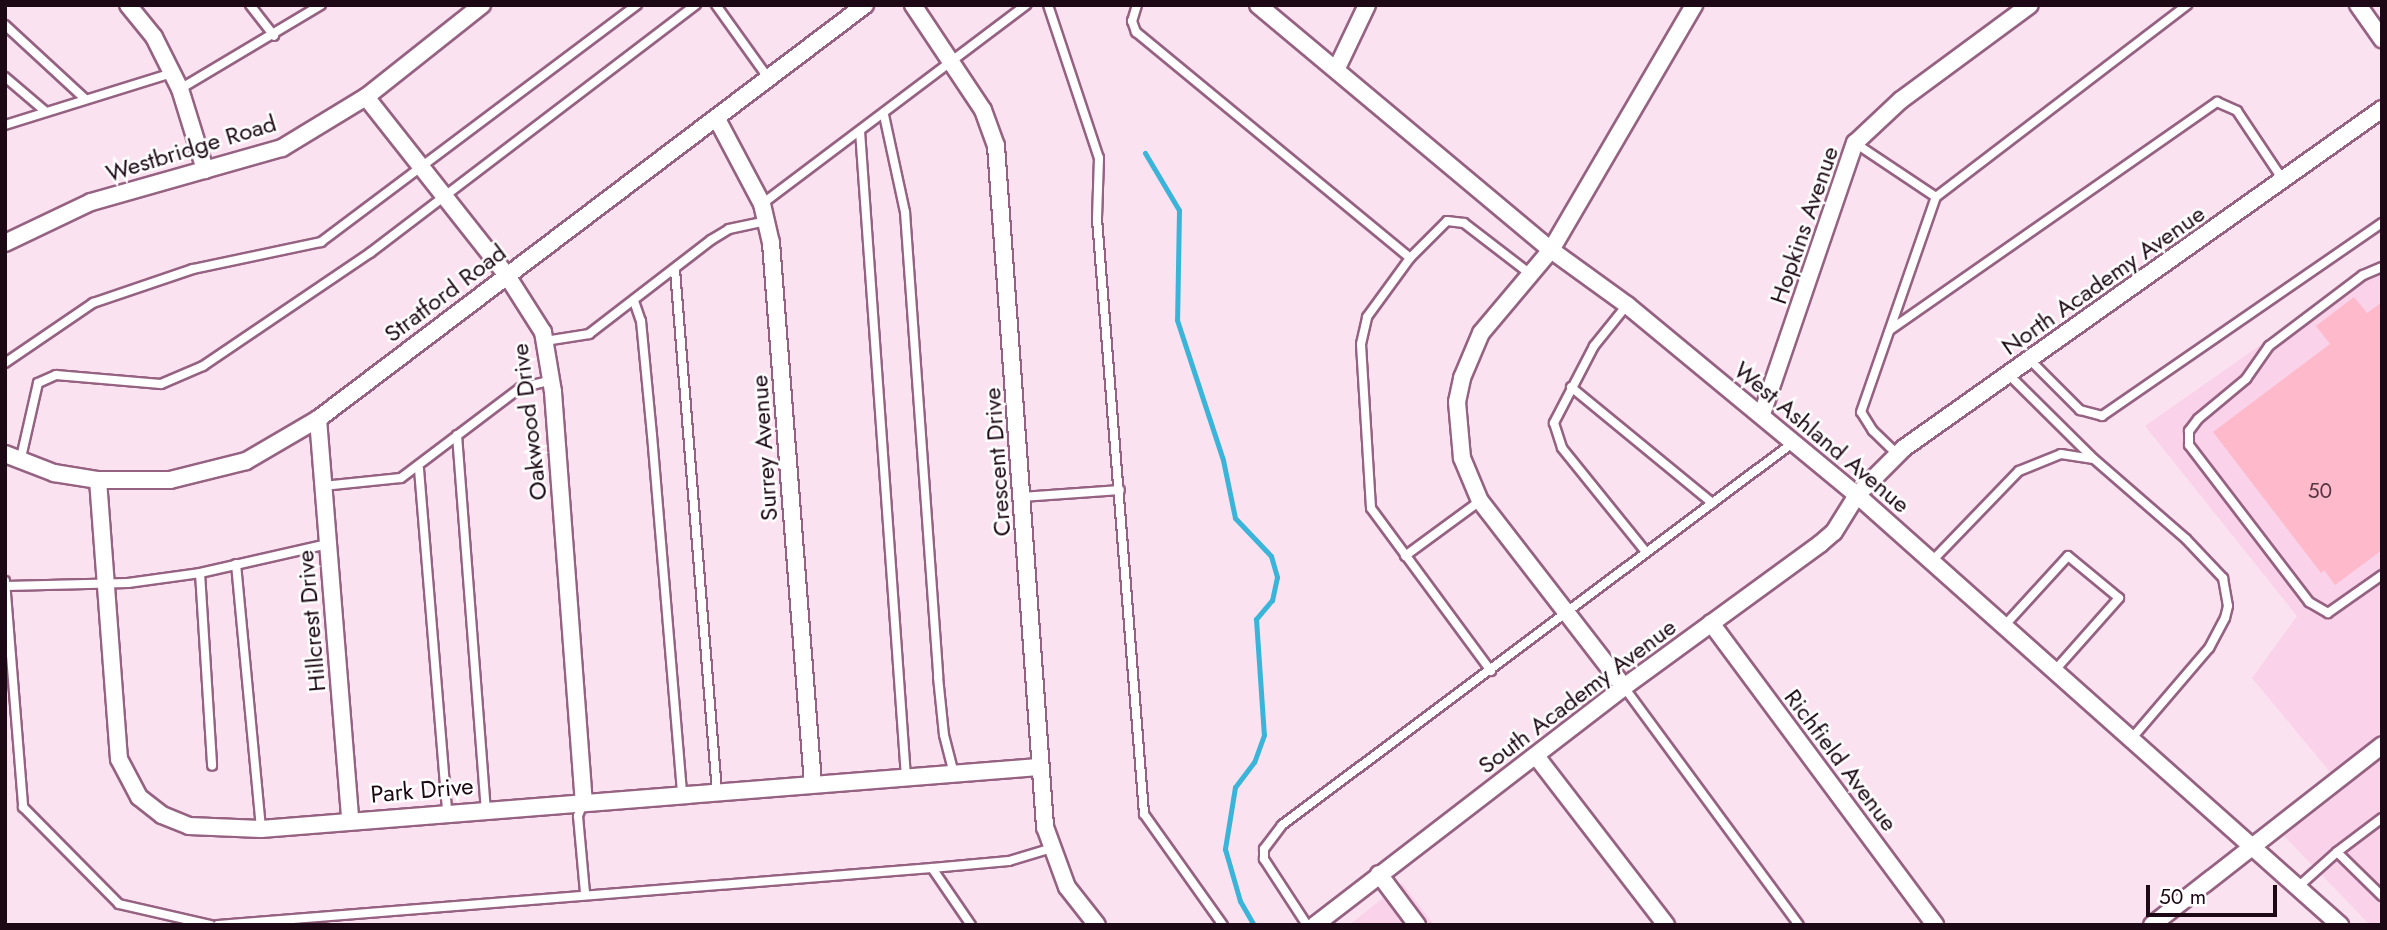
<!DOCTYPE html>
<html>
<head>
<meta charset="utf-8">
<style>
  body { margin:0 }
  #map { position:relative; width:2387px; height:930px; overflow:hidden; background:#fbe2f0; font-family:Jost,sans-serif }
  div>[style] { position:absolute }
  [style*='--x'] { left:calc(var(--x)*1px); top:calc(var(--y)*1px); width:calc(var(--w)*1px); rotate:calc(var(--a)*1deg) }
  .built>* { inset:0; background:#fad2e9 }
  .stream>* { height:5px; margin:-2.5px; padding:0 2.5px; transform-origin:2.5px; border-radius:2.5px; background:#3bb4d9 }
  .building>* { inset:0; background:#febacb }
  .roads { filter:drop-shadow(2px 0 #966282) drop-shadow(-2px 0 #966282) drop-shadow(0 2px #966282) drop-shadow(0 -2px #966282) }
  .service>* { height:8px; margin:-4px; padding:0 4px; transform-origin:4px; border-radius:4px; background:#fff }
  .minor>* { height:16px; margin:-8px; padding:0 8px; transform-origin:8px; border-radius:8px; background:#fff }
  span { translate:-50% -50%; white-space:nowrap; text-align:center; line-height:1.15; -webkit-text-stroke:5px #fff; paint-order:stroke }
  .number-label { font-size:21px; color:#543542 }
  .number-label span { -webkit-text-stroke-width:0 }
  .street-label { font-size:24px; color:#1c0915 }
  .frame { position:absolute; inset:0; border:7px solid #1c0915; pointer-events:none }
  .scale { position:absolute; left:2146px; top:885px; width:131px; height:32px; box-sizing:border-box; border:4px solid #1c0915; border-top:0; padding-left:9px; font-size:21px; line-height:24px; white-space:nowrap; color:#1c0915; -webkit-text-stroke:5px #fff; paint-order:stroke }
</style>
</head>
<body>
<div id="map">
  <div class="built">
    <div style="clip-path:polygon(2382px 260px,2382px 925px,2370px 925px,2284px 836px,2344px 789px,2252px 678px,2297px 616px,2145px 426px)"></div>
    <div style="clip-path:polygon(1402px 883px,1434px 925px,1349px 925px)"></div>
  </div>
  <div class="stream">
    <div style="--x:1145;--y:153;--w:66;--a:59.2"></div>
    <div style="--x:1179;--y:210;--w:110;--a:91"></div>
    <div style="--x:1177;--y:320;--w:147;--a:71.8"></div>
    <div style="--x:1223;--y:460;--w:59;--a:78.3"></div>
    <div style="--x:1235;--y:518;--w:52;--a:46.5"></div>
    <div style="--x:1271;--y:556;--w:22;--a:74"></div>
    <div style="--x:1277;--y:577;--w:24;--a:102"></div>
    <div style="--x:1272;--y:600;--w:25;--a:130"></div>
    <div style="--x:1256;--y:619;--w:116;--a:86.1"></div>
    <div style="--x:1264;--y:735;--w:29;--a:110"></div>
    <div style="--x:1254;--y:762;--w:31;--a:127"></div>
    <div style="--x:1235;--y:787;--w:63;--a:99.2"></div>
    <div style="--x:1225;--y:849;--w:54;--a:73.9"></div>
    <div style="--x:1240;--y:901;--w:28;--a:60"></div>
  </div>
  <div class="building">
    <div style="clip-path:polygon(2354px 297px,2367px 313px,2382px 302px,2382px 550px,2335px 585px,2324px 570px,2321px 573px,2213px 432px,2330px 344px,2316px 326px)"></div>
  </div>
  <div class="roads">
    <div class="service">
      <div style="--x:250;--y:5;--w:39;--a:52"></div>
      <div style="--x:716;--y:5;--w:91;--a:54.4"></div>
      <div style="--x:1048;--y:5;--w:161;--a:71.6"></div>
      <div style="--x:1099;--y:158;--w:61;--a:91.9"></div>
      <div style="--x:1097;--y:219;--w:597;--a:85.48"></div>
      <div style="--x:1144;--y:814;--w:136;--a:54.6"></div>
      <div style="--x:1137;--y:5;--w:17;--a:107"></div>
      <div style="--x:1132;--y:21;--w:12;--a:70"></div>
      <div style="--x:1136;--y:32;--w:355;--a:39.5"></div>
      <div style="--x:5;--y:25;--w:108;--a:42.7"></div>
      <div style="--x:5;--y:77;--w:52;--a:40.4"></div>
      <div style="--x:180;--y:89;--w:164;--a:-30.8"></div>
      <div style="--x:884;--y:115;--w:99;--a:77.8"></div>
      <div style="--x:905;--y:212;--w:466;--a:85.9"></div>
      <div style="--x:938;--y:677;--w:58;--a:84.1"></div>
      <div style="--x:944;--y:735;--w:40;--a:75.6"></div>
      <div style="--x:5;--y:125;--w:175;--a:-17.3"></div>
      <div style="--x:860;--y:131;--w:648;--a:85.93"></div>
      <div style="--x:1855;--y:143;--w:97;--a:33.7"></div>
      <div style="--x:762;--y:204;--w:331;--a:-37"></div>
      <div style="--x:2382;--y:267;--w:21;--a:157"></div>
      <div style="--x:2363;--y:275;--w:118;--a:142.9"></div>
      <div style="--x:2269;--y:346;--w:40;--a:124.9"></div>
      <div style="--x:2246;--y:379;--w:62;--a:140.2"></div>
      <div style="--x:2198;--y:419;--w:15;--a:127"></div>
      <div style="--x:2189;--y:431;--w:14;--a:90"></div>
      <div style="--x:2189;--y:445;--w:198;--a:52.6"></div>
      <div style="--x:2309;--y:602;--w:22;--a:30"></div>
      <div style="--x:2328;--y:613;--w:66;--a:-35.1"></div>
      <div style="--x:675;--y:270;--w:524;--a:85.4"></div>
      <div style="--x:634;--y:301;--w:21;--a:71"></div>
      <div style="--x:641;--y:321;--w:115;--a:84.5"></div>
      <div style="--x:652;--y:435;--w:361;--a:85.2"></div>
      <div style="--x:1627;--y:305;--w:53;--a:128.8"></div>
      <div style="--x:1594;--y:346;--w:87;--a:117.5"></div>
      <div style="--x:1554;--y:423;--w:26;--a:72"></div>
      <div style="--x:1562;--y:448;--w:134;--a:51.1"></div>
      <div style="--x:1890;--y:330;--w:399;--a:-34.9"></div>
      <div style="--x:2217;--y:102;--w:22;--a:24"></div>
      <div style="--x:2237;--y:111;--w:83;--a:56.3"></div>
      <div style="--x:545;--y:341;--w:45;--a:-9"></div>
      <div style="--x:589;--y:334;--w:154;--a:-37.6"></div>
      <div style="--x:711;--y:240;--w:21;--a:-31"></div>
      <div style="--x:729;--y:229;--w:39;--a:-12"></div>
      <div style="--x:2030;--y:360;--w:71;--a:45"></div>
      <div style="--x:2080;--y:410;--w:23;--a:15"></div>
      <div style="--x:2102;--y:416;--w:340;--a:-34.6"></div>
      <div style="--x:5;--y:363;--w:107;--a:-34.3"></div>
      <div style="--x:93;--y:303;--w:106;--a:-18.8"></div>
      <div style="--x:193;--y:269;--w:131;--a:-11.9"></div>
      <div style="--x:321;--y:242;--w:395;--a:-36.9"></div>
      <div style="--x:2008;--y:374;--w:118;--a:44.7"></div>
      <div style="--x:1571;--y:387;--w:183;--a:39.4"></div>
      <div style="--x:457;--y:435;--w:374;--a:85.6"></div>
      <div style="--x:1898;--y:455;--w:35;--a:-136"></div>
      <div style="--x:1873;--y:431;--w:22;--a:-122"></div>
      <div style="--x:1861;--y:412;--w:228;--a:-70.8"></div>
      <div style="--x:1936;--y:197;--w:316;--a:-37.4"></div>
      <div style="--x:20;--y:462;--w:81;--a:-77.2"></div>
      <div style="--x:38;--y:383;--w:20;--a:-24"></div>
      <div style="--x:56;--y:375;--w:105;--a:4.9"></div>
      <div style="--x:161;--y:384;--w:46;--a:-23.2"></div>
      <div style="--x:203;--y:366;--w:202;--a:-34.1"></div>
      <div style="--x:370;--y:253;--w:410;--a:-37.3"></div>
      <div style="--x:419;--y:469;--w:343;--a:85.3"></div>
      <div style="--x:323;--y:486;--w:78;--a:-5.9"></div>
      <div style="--x:401;--y:478;--w:149;--a:-37.1"></div>
      <div style="--x:520;--y:388;--w:33;--a:-14"></div>
      <div style="--x:1022;--y:497;--w:98;--a:-4.1"></div>
      <div style="--x:1405;--y:556;--w:93;--a:-36.3"></div>
      <div style="--x:1932;--y:561;--w:125;--a:-46"></div>
      <div style="--x:2019;--y:471;--w:45;--a:-22"></div>
      <div style="--x:2061;--y:454;--w:33;--a:9"></div>
      <div style="--x:2094;--y:459;--w:122;--a:41"></div>
      <div style="--x:2186;--y:539;--w:54;--a:46.5"></div>
      <div style="--x:2223;--y:578;--w:28;--a:80"></div>
      <div style="--x:2228;--y:606;--w:12;--a:104"></div>
      <div style="--x:2225;--y:618;--w:34;--a:118"></div>
      <div style="--x:2209;--y:648;--w:117;--a:130.5"></div>
      <div style="--x:236;--y:564;--w:266;--a:84.6"></div>
      <div style="--x:200;--y:573;--w:193;--a:86.4"></div>
      <div style="--x:5;--y:581;--w:227;--a:85.4"></div>
      <div style="--x:23;--y:807;--w:136;--a:45.3"></div>
      <div style="--x:119;--y:904;--w:94;--a:12.9"></div>
      <div style="--x:6;--y:586;--w:122;--a:-1.4"></div>
      <div style="--x:128;--y:583;--w:73;--a:-7.9"></div>
      <div style="--x:200;--y:573;--w:131;--a:-12.8"></div>
      <div style="--x:2005;--y:625;--w:93;--a:-47.6"></div>
      <div style="--x:2068;--y:556;--w:66;--a:39.5"></div>
      <div style="--x:2119;--y:598;--w:95;--a:131.6"></div>
      <div style="--x:1491;--y:671;--w:202;--a:-126.4"></div>
      <div style="--x:1371;--y:508;--w:164;--a:-93.5"></div>
      <div style="--x:1361;--y:344;--w:28;--a:-77"></div>
      <div style="--x:1367;--y:317;--w:73;--a:-53.9"></div>
      <div style="--x:1410;--y:258;--w:52;--a:-45"></div>
      <div style="--x:1447;--y:221;--w:17;--a:7"></div>
      <div style="--x:1464;--y:223;--w:82;--a:37.6"></div>
      <div style="--x:1624;--y:687;--w:295;--a:53.7"></div>
      <div style="--x:583;--y:803;--w:14;--a:111"></div>
      <div style="--x:578;--y:816;--w:77;--a:84.8"></div>
      <div style="--x:2337;--y:852;--w:56;--a:-37.1"></div>
      <div style="--x:932;--y:868;--w:69;--a:55.6"></div>
      <div style="--x:2298;--y:887;--w:52;--a:-41.9"></div>
      <div style="--x:2337;--y:852;--w:63;--a:44.4"></div>
      <div style="--x:218;--y:925;--w:716;--a:-4.56"></div>
      <div style="--x:932;--y:868;--w:77;--a:-5.2"></div>
      <div style="--x:1009;--y:861;--w:45;--a:-16.8"></div>
      <div style="--x:1307;--y:925;--w:79;--a:-123.1"></div>
      <div style="--x:1264;--y:859;--w:10;--a:-90"></div>
      <div style="--x:1264;--y:849;--w:30;--a:-53"></div>
      <div style="--x:1282;--y:825;--w:639;--a:-36.8"></div>
    </div>
    <div class="minor">
      <div style="--x:128;--y:5;--w:41;--a:50.9"></div>
      <div style="--x:154;--y:37;--w:58;--a:63.4"></div>
      <div style="--x:180;--y:89;--w:85;--a:72.8"></div>
      <div style="--x:913;--y:5;--w:126;--a:56.3"></div>
      <div style="--x:983;--y:110;--w:38;--a:70"></div>
      <div style="--x:996;--y:146;--w:683;--a:85.88"></div>
      <div style="--x:1045;--y:827;--w:64;--a:69.9"></div>
      <div style="--x:1067;--y:887;--w:48;--a:51.7"></div>
      <div style="--x:1258;--y:5;--w:382;--a:39.9"></div>
      <div style="--x:1551;--y:250;--w:94;--a:35.9"></div>
      <div style="--x:1627;--y:305;--w:298;--a:39.6"></div>
      <div style="--x:1857;--y:495;--w:647;--a:41.68"></div>
      <div style="--x:2358;--y:5;--w:42;--a:54.8"></div>
      <div style="--x:1337;--y:68;--w:70;--a:-64.5"></div>
      <div style="--x:366;--y:97;--w:226;--a:51.7"></div>
      <div style="--x:506;--y:274;--w:69;--a:57.5"></div>
      <div style="--x:543;--y:332;--w:61;--a:80.5"></div>
      <div style="--x:553;--y:392;--w:409;--a:85.7"></div>
      <div style="--x:717;--y:119;--w:96;--a:62.1"></div>
      <div style="--x:762;--y:204;--w:40;--a:77"></div>
      <div style="--x:771;--y:243;--w:543;--a:85.56"></div>
      <div style="--x:5;--y:243;--w:95;--a:-25.5"></div>
      <div style="--x:91;--y:202;--w:198;--a:-15.8"></div>
      <div style="--x:282;--y:148;--w:98;--a:-31.3"></div>
      <div style="--x:366;--y:97;--w:148;--a:-38.4"></div>
      <div style="--x:1762;--y:414;--w:287;--a:-71.1"></div>
      <div style="--x:1855;--y:143;--w:63;--a:-43.1"></div>
      <div style="--x:1901;--y:100;--w:160;--a:-36.4"></div>
      <div style="--x:318;--y:419;--w:401;--a:85.4"></div>
      <div style="--x:5;--y:454;--w:53;--a:21.2"></div>
      <div style="--x:54;--y:473;--w:45;--a:9"></div>
      <div style="--x:98;--y:480;--w:72;--a:0"></div>
      <div style="--x:170;--y:480;--w:78;--a:-14"></div>
      <div style="--x:246;--y:461;--w:83;--a:-30.3"></div>
      <div style="--x:318;--y:419;--w:686;--a:-37.12"></div>
      <div style="--x:98;--y:480;--w:280;--a:85.7"></div>
      <div style="--x:119;--y:759;--w:43;--a:62.2"></div>
      <div style="--x:139;--y:797;--w:29;--a:38"></div>
      <div style="--x:162;--y:815;--w:29;--a:22"></div>
      <div style="--x:189;--y:826;--w:72;--a:2.4"></div>
      <div style="--x:261;--y:829;--w:780;--a:-4.56"></div>
      <div style="--x:1711;--y:623;--w:376;--a:53.4"></div>
      <div style="--x:1624;--y:687;--w:235;--a:-127.7"></div>
      <div style="--x:1480;--y:501;--w:47;--a:-112.7"></div>
      <div style="--x:1462;--y:458;--w:56;--a:-95.1"></div>
      <div style="--x:1457;--y:402;--w:25;--a:-78"></div>
      <div style="--x:1462;--y:378;--w:49;--a:-67.1"></div>
      <div style="--x:1481;--y:333;--w:109;--a:-49.9"></div>
      <div style="--x:1551;--y:250;--w:284;--a:-59.7"></div>
      <div style="--x:1536;--y:756;--w:213;--a:52.4"></div>
      <div style="--x:1379;--y:874;--w:64;--a:53.3"></div>
      <div style="--x:1315;--y:925;--w:390;--a:-37.6"></div>
      <div style="--x:1624;--y:687;--w:243;--a:-36.1"></div>
      <div style="--x:1820;--y:544;--w:18;--a:-41"></div>
      <div style="--x:1834;--y:532;--w:44;--a:-58.1"></div>
      <div style="--x:1857;--y:495;--w:66;--a:-45"></div>
      <div style="--x:1904;--y:448;--w:586;--a:-35.34"></div>
      <div style="--x:2152;--y:925;--w:292;--a:-38"></div>
    </div>
  </div>
  <div class="number-label">
    <span style="left:2320px;top:491px">50</span>
  </div>
  <div class="street-label">
    <span style="left:191px;top:148px;rotate:-17deg">Westbridge Road</span>
    <span style="left:1804px;top:225px;rotate:-71deg">Hopkins Avenue</span>
    <span style="left:2103px;top:280px;rotate:-35deg">North Academy Avenue</span>
    <span style="left:445px;top:293px;rotate:-37deg">Stratford Road</span>
    <span style="left:529px;top:422px;rotate:-97deg">Oakwood Drive</span>
    <span style="left:1822px;top:437px;rotate:40deg">West Ashland Avenue</span>
    <span style="left:764px;top:448px;rotate:-94deg">Surrey Avenue</span>
    <span style="left:997px;top:462px;rotate:-94deg">Crescent Drive</span>
    <span style="left:311px;top:621px;rotate:-95deg">Hillcrest Drive</span>
    <span style="left:1577px;top:696px;rotate:-37deg">South Academy Avenue</span>
    <span style="left:1841px;top:760px;rotate:53deg">Richfield Avenue</span>
    <span style="left:422px;top:790px;rotate:-5deg">Park Drive</span>
  </div>
  <div class="frame"></div>
  <div class="scale">50 m</div>
</div>
</body>
</html>
